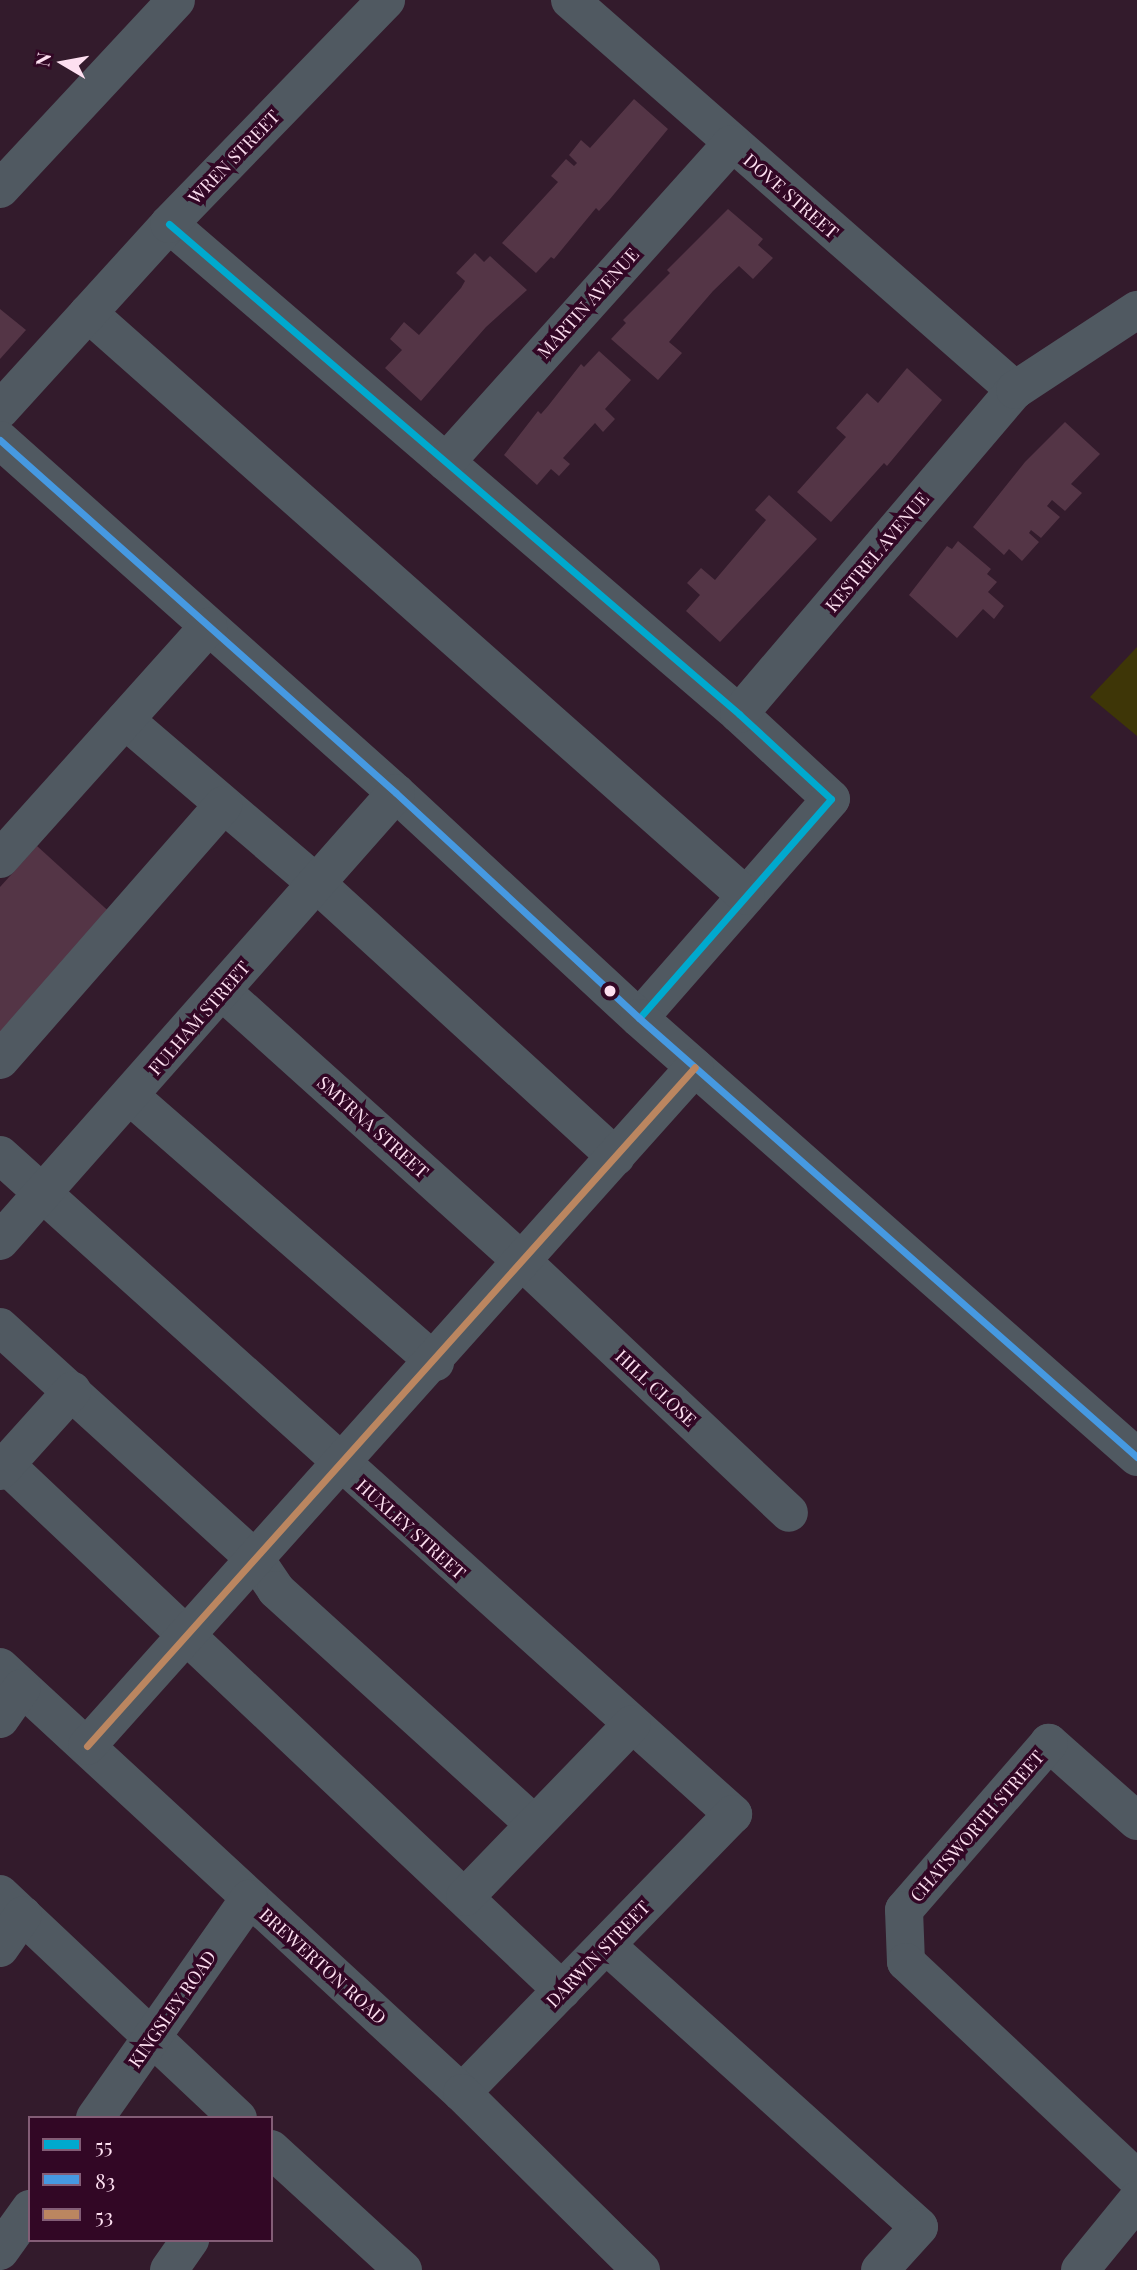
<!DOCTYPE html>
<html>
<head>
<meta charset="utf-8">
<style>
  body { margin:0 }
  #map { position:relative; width:1137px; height:2270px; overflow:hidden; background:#331b2c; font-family:"Playfair Display",serif }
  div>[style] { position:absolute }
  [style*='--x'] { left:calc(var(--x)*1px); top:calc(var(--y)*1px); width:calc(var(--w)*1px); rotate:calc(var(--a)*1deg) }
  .green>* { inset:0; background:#3e3607 }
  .building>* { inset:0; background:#543546 }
  .minor>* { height:38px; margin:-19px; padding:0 19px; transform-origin:19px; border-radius:19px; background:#505961 }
  .bus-1>* { height:7px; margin:-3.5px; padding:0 3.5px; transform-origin:3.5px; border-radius:3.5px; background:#00a9ce }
  .bus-2>* { height:7px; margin:-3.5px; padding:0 3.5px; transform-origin:3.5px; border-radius:3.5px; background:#4699e1 }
  .bus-3>* { height:7px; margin:-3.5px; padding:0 3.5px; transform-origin:3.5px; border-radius:3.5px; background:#bb8660 }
  .dots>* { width:19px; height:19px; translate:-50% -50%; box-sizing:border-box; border:4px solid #320725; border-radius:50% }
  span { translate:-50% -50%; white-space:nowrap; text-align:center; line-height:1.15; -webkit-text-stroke:7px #320725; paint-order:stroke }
  .street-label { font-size:18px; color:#fddff0 }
  .legend { position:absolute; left:28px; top:2116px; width:245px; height:126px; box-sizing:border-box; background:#320725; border:2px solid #835d76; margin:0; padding:9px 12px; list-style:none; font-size:21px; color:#fddff0 }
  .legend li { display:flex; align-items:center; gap:14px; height:35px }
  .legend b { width:35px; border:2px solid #835d76 }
  .north { position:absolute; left:28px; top:28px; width:70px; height:70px; -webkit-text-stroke:5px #320725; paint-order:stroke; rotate:280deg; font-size:19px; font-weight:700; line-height:28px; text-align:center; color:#fddff0 }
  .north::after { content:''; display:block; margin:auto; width:24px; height:32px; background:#fddff0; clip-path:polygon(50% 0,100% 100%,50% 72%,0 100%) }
</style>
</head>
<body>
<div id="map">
  <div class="green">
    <div style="clip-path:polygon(1137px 647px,1137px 736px,1090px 697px)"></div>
  </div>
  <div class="building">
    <div style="clip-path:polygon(634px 99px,668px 129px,610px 199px,599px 211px,596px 208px,554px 259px,551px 257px,536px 273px,502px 243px,558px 182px,551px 176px,566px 159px,574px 166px,577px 163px,569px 155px,581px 140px,590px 148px)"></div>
    <div style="clip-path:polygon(728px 209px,763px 239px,758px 245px,773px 258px,753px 279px,739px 266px,713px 291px,669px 342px,682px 353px,658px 380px,611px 339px,626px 323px,623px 320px,670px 273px,667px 270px)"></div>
    <div style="clip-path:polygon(475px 253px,484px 262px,490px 256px,527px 290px,486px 327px,421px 401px,385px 368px,402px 350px,390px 339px,404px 322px,419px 335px,461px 288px,465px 281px,456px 273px)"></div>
    <div style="clip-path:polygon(0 309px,26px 330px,0 359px)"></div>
    <div style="clip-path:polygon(599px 351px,631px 380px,605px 409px,615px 419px,603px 432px,595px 423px,563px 458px,570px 464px,559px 476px,551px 469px,537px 485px,504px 455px,538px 411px,541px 414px,548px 406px,581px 364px,584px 367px)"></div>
    <div style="clip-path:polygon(907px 368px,942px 400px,887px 466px,884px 463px,831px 522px,797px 492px,846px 437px,836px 428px,867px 393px,878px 403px)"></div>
    <div style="clip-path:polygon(1065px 422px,1100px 454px,1071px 484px,1082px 493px,1065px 511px,1052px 500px,1047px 506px,1060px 517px,1041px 538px,1031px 530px,1029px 533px,1039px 542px,1022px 561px,1009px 549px,1004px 555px,973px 527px,1025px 462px)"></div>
    <div style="clip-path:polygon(769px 495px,817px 539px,720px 642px,686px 611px,700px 595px,687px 583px,701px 568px,715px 580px,766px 520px,755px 510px)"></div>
    <div style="clip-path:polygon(958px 541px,991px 569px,987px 574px,997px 582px,988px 592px,1004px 606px,994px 619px,983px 609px,957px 638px,909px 595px,947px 546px,952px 549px)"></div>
    <div style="clip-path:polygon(37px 846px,115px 917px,0 1044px,0 887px)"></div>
  </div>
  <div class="minor">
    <div style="--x:570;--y:0;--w:592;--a:41.23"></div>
    <div style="--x:0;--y:189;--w:258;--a:-47"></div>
    <div style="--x:169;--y:224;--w:752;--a:40.68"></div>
    <div style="--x:739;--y:714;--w:125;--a:42.7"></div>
    <div style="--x:831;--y:799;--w:291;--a:131.2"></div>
    <div style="--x:88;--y:313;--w:879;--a:41.54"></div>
    <div style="--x:0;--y:410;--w:251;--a:-47.7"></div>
    <div style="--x:169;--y:224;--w:312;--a:-45.9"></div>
    <div style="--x:0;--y:440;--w:530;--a:41.71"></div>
    <div style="--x:396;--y:793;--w:331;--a:42.8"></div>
    <div style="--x:639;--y:1018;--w:664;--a:41.4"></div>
    <div style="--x:446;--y:462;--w:427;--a:-48.1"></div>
    <div style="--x:739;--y:714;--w:426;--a:-49.6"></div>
    <div style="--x:1015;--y:390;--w:146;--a:-33.3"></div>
    <div style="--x:125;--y:720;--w:251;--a:40.5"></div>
    <div style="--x:316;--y:883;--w:406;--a:42.4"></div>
    <div style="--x:0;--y:859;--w:312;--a:-48.1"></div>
    <div style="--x:223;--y:992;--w:405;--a:42"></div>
    <div style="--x:524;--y:1263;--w:364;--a:43.3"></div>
    <div style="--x:0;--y:1060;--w:339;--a:-48.8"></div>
    <div style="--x:130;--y:1096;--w:405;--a:41.1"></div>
    <div style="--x:0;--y:1155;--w:986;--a:41.96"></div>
    <div style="--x:733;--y:1814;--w:389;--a:134.2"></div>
    <div style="--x:0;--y:1241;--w:598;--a:-48.53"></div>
    <div style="--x:0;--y:1327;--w:346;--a:42.3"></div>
    <div style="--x:256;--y:1560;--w:36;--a:56"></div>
    <div style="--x:276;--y:1590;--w:347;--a:42.2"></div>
    <div style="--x:6;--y:1465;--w:765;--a:43.36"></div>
    <div style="--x:0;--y:1471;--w:108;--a:-48"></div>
    <div style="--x:0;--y:1667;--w:628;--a:42.68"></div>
    <div style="--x:462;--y:2093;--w:252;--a:44.7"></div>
    <div style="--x:0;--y:1719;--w:38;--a:-55"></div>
    <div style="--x:87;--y:1746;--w:911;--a:-48.16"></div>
    <div style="--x:1137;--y:1821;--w:118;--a:-138.4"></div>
    <div style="--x:1049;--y:1743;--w:221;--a:131"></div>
    <div style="--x:904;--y:1910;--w:52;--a:87.8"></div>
    <div style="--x:906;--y:1962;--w:317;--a:43.2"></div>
    <div style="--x:0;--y:1894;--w:327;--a:43.3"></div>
    <div style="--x:465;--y:1897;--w:240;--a:-46"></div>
    <div style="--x:606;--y:1945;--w:421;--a:42"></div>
    <div style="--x:919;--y:2227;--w:58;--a:132.2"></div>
    <div style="--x:0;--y:1948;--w:40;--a:-55.1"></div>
    <div style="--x:95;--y:2118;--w:268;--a:-54.9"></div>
    <div style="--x:271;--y:2149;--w:179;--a:42.5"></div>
    <div style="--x:0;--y:2251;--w:52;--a:-54.5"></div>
    <div style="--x:169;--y:2270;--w:37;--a:-55"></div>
    <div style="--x:1080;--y:2270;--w:90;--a:-50.8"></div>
  </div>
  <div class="bus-1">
    <div style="--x:169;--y:224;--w:752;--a:40.68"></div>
    <div style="--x:739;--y:714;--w:125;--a:42.7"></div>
    <div style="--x:831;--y:799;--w:291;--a:131.2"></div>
  </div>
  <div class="bus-2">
    <div style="--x:0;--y:440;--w:530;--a:41.71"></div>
    <div style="--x:396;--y:793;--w:331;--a:42.8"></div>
    <div style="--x:639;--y:1018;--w:664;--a:41.4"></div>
  </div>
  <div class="bus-3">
    <div style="--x:87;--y:1746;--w:911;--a:-48.16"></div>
  </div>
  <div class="dots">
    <div style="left:610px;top:991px;background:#fddff0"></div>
  </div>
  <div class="street-label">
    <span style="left:234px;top:157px;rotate:-46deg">WREN STREET</span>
    <span style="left:791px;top:196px;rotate:41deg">DOVE STREET</span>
    <span style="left:588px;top:303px;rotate:-48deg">MARTIN AVENUE</span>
    <span style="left:877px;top:552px;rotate:-50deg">KESTREL AVENUE</span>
    <span style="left:199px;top:1018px;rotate:-49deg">FULHAM STREET</span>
    <span style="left:373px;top:1127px;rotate:42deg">SMYRNA STREET</span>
    <span style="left:656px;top:1388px;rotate:43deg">HILL CLOSE</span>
    <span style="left:411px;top:1529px;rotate:42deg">HUXLEY STREET</span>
    <span style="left:977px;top:1826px;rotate:-49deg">CHATSWORTH STREET</span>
    <span style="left:598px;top:1954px;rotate:-46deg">DARWIN STREET</span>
    <span style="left:323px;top:1966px;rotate:42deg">BREWERTON ROAD</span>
    <span style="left:172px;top:2009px;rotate:-55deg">KINGSLEY ROAD</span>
  </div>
  <ul class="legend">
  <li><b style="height:9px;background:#00a9ce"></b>55</li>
  <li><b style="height:9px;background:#4699e1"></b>83</li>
  <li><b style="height:9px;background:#bb8660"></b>53</li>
  </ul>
  <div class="north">N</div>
</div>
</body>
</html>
